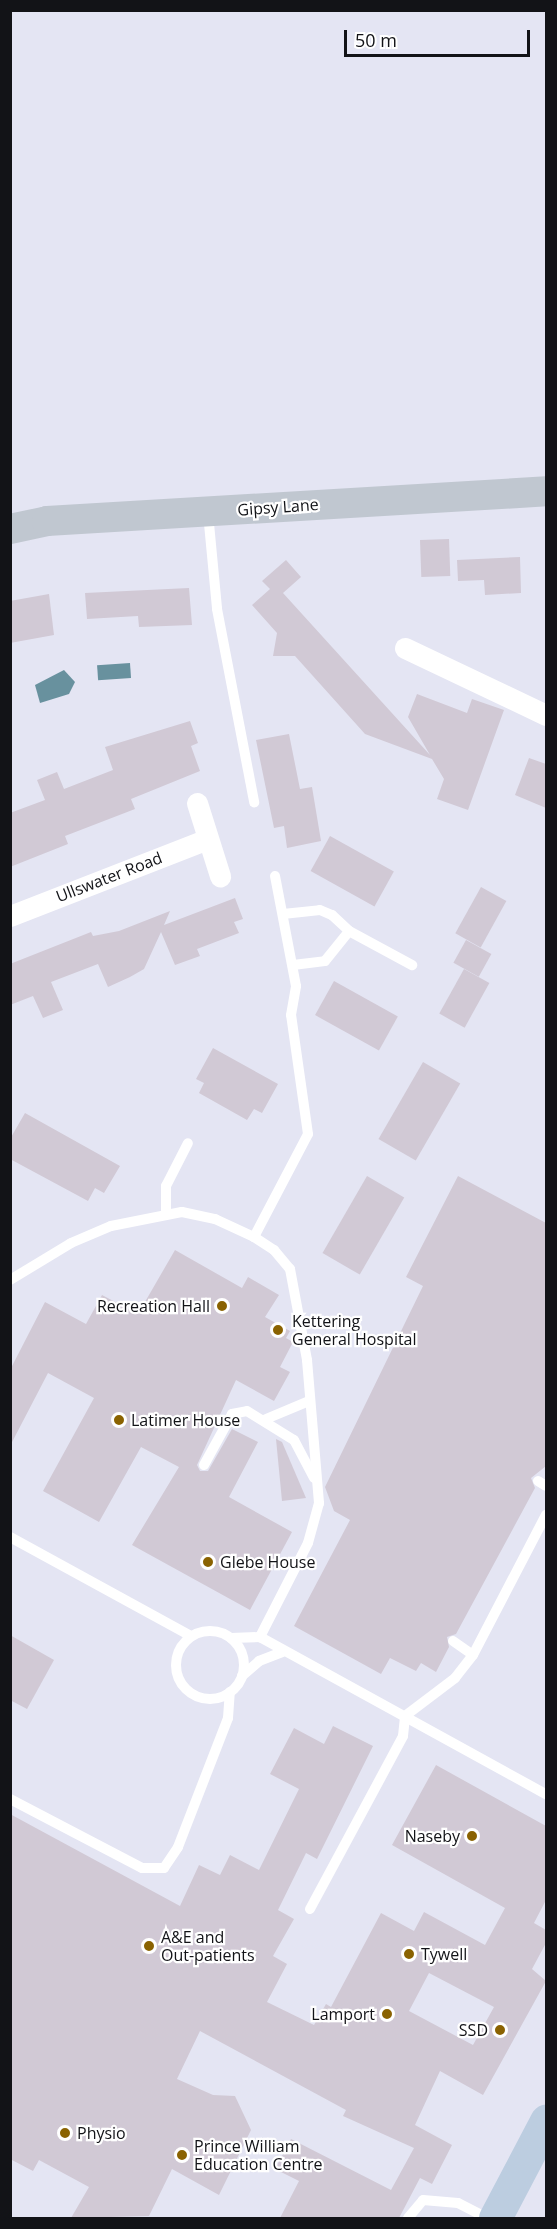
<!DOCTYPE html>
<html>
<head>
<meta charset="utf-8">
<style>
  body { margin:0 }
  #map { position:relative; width:557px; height:2229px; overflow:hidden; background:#e4e5f3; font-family:"Open Sans",sans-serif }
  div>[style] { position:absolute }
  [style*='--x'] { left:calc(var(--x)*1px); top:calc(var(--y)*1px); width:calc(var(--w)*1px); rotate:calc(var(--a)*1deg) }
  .water>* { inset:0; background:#68919e; transform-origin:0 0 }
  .building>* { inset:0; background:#d1c9d5; transform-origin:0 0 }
  .lane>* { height:10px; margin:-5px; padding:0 5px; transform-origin:5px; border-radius:5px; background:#fff }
  .lane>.ring { margin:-5px; padding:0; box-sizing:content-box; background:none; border:10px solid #fff; border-radius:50% }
  .street>* { height:21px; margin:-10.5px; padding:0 10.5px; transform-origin:10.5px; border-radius:10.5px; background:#fff }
  .secondary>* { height:30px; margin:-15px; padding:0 15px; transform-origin:15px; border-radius:15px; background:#c0c7d0 }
  .primary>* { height:33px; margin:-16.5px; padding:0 16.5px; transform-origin:16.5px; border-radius:16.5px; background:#bccde0 }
  .dots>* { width:16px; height:16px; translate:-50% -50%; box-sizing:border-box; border:3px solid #fff; border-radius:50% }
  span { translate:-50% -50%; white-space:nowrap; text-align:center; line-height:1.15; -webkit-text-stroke:4.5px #fff; paint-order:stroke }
  .street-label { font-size:16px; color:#121317 }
  .poi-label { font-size:16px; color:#121317 }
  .right { translate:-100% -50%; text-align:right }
  .left { translate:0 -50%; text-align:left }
  .frame { position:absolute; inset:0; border:12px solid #121317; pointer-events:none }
  .scale { position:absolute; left:344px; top:30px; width:186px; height:27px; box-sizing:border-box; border:3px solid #121317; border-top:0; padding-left:8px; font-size:18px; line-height:21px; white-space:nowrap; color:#121317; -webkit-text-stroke:4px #fff; paint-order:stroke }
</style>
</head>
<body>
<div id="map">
  <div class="water">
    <div style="left:130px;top:663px;width:15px;height:33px;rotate:86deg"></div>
    <div style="clip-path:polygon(64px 670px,75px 682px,69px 694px,40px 703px,35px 685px)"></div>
  </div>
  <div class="building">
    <div style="left:449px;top:539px;width:37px;height:29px;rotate:88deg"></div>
    <div style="clip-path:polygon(520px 557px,521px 593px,485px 595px,484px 580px,458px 581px,457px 560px)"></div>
    <div style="clip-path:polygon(286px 560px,301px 577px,283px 593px,430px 755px,408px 717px,417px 694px,467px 713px,472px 699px,504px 710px,468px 810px,437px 799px,444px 779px,432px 759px,365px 734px,295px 656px,273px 656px,277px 633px,252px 605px,270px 589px,262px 581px)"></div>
    <div style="clip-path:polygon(189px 588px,192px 625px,139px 627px,138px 616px,87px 619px,85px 593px)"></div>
    <div style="clip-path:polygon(49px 594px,54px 635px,10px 643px,10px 601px)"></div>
    <div style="clip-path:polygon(190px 721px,198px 743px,191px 746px,200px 771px,131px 799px,135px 809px,65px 836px,68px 844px,10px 867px,10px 813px,45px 800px,37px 780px,57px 772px,64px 789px,113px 770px,105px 747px)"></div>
    <div style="clip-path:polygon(289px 734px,300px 789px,312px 787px,321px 841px,287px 848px,284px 826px,274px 828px,256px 740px)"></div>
    <div style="clip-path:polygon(529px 758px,546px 764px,546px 808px,515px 795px)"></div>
    <div style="left:330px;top:836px;width:73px;height:40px;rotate:29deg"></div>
    <div style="left:481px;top:887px;width:29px;height:53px;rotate:29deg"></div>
    <div style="clip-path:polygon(235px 898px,243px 919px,234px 922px,239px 933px,197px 949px,200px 956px,175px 965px,161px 932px,144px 969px,130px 977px,108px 987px,98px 964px,51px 982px,63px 1010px,43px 1018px,33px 996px,10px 1005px,10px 964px,91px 932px,93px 936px,119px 931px,170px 911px,164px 925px)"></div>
    <div style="left:466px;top:940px;width:29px;height:26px;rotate:29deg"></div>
    <div style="left:464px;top:969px;width:29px;height:51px;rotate:29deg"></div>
    <div style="left:334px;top:981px;width:73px;height:39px;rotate:29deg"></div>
    <div style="clip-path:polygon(213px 1048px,278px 1084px,262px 1113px,254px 1109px,247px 1120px,199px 1093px,204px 1083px,196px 1079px)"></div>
    <div style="left:423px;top:1062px;width:43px;height:89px;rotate:30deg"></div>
    <div style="clip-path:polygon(25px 1113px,120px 1166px,104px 1193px,95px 1188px,88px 1201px,10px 1159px,10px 1139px)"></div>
    <div style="left:367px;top:1176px;width:43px;height:89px;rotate:30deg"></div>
    <div style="clip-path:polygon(458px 1176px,546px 1223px,546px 1466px,531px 1478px,535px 1488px,456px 1634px,447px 1637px,449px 1647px,436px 1672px,421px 1663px,416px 1671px,390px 1658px,381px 1674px,294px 1626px,350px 1520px,334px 1511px,325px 1487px,423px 1286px,406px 1277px)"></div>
    <div style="clip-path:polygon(175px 1250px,242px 1288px,248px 1277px,279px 1295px,265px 1317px,290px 1331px,286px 1338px,293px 1342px,280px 1367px,290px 1372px,274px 1401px,236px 1380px,197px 1465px,200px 1471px,208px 1471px,232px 1429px,258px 1442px,229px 1497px,292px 1532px,250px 1610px,132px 1545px,179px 1467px,141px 1447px,99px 1522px,43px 1491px,94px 1398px,48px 1373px,10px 1446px,10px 1370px,45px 1302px,86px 1324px,102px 1295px,138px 1314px)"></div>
    <div style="clip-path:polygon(276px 1439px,282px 1442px,306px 1498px,282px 1501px)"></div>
    <div style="clip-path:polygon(10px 1635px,54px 1660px,27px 1709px,10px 1700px)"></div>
    <div style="clip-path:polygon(evenodd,333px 1726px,373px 1746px,317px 1859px,306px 1853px,278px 1910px,294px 1919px,273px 1956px,287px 1964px,267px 2002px,314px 2025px,326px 2004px,331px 2007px,381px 1913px,414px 1931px,424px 1912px,485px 1945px,505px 1908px,392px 1845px,436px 1765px,546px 1826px,546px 1900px,534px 1923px,546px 1930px,546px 1943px,532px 1969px,546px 1981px,483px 2095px,440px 2071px,415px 2125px,452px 2145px,432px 2184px,420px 2178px,399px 2218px,280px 2218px,299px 2181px,275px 2169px,291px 2139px,391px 2190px,414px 2148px,343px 2116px,346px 2110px,200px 2031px,177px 2079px,213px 2095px,235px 2096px,251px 2130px,219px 2195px,172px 2169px,149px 2216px,71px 2218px,89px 2187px,39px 2160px,33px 2171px,10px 2159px,10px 1814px,180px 1906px,199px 1865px,220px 1875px,230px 1855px,259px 1870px,299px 1789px,270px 1774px,294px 1728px,324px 1744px,333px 1726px,429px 1973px,494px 2007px,473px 2045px,409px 2011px,429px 1973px)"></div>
  </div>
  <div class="lane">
    <div style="--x:208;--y:513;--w:96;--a:84.6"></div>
    <div style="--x:217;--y:609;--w:197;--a:79.1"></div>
    <div style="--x:283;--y:914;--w:37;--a:-6"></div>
    <div style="--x:320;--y:910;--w:13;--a:23"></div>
    <div style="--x:332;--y:915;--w:23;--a:43"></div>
    <div style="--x:349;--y:931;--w:72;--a:28.4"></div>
    <div style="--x:293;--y:965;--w:32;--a:-7"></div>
    <div style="--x:325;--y:961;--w:38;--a:-51"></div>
    <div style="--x:166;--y:1213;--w:27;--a:-90"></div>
    <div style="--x:166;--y:1186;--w:48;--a:-62.9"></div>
    <div style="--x:254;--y:1237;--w:116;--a:-62.3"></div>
    <div style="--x:308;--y:1134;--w:120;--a:-98.1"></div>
    <div style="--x:291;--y:1015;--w:29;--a:-80"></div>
    <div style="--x:296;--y:986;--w:112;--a:-100.8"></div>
    <div style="--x:10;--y:1280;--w:71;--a:-31.2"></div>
    <div style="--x:71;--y:1243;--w:43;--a:-23"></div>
    <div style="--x:111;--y:1226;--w:72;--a:-11.2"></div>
    <div style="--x:182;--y:1212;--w:34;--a:12"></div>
    <div style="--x:215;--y:1219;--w:43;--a:24.8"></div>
    <div style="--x:254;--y:1237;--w:24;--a:33"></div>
    <div style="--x:274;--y:1250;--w:25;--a:50"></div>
    <div style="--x:290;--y:1269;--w:93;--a:79.4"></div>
    <div style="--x:307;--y:1360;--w:144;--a:85.2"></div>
    <div style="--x:319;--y:1503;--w:41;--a:105.4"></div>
    <div style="--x:308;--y:1543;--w:106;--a:117.1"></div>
    <div style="--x:266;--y:1419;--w:47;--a:-22.7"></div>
    <div style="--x:204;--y:1465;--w:58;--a:-61.2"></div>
    <div style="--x:232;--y:1414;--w:15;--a:-11"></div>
    <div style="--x:247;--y:1411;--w:55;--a:31.7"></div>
    <div style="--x:294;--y:1440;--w:43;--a:62.2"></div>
    <div style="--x:538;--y:1481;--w:9;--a:32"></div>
    <div style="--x:10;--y:1537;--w:206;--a:28.7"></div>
    <div class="ring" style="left:176px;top:1631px;width:58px;height:58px"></div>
    <div style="--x:231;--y:1638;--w:29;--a:-2"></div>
    <div style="--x:260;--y:1637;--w:326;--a:28.8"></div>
    <div style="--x:453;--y:1641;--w:24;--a:35"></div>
    <div style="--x:242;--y:1676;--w:23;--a:-41"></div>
    <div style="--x:259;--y:1661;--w:25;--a:-21"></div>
    <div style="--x:405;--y:1716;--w:63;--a:-37.2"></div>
    <div style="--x:455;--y:1678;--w:29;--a:-52"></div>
    <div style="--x:473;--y:1655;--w:158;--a:-62.5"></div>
    <div style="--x:10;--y:1799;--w:149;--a:27.6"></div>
    <div style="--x:142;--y:1868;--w:22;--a:0"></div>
    <div style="--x:164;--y:1868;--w:25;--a:-56"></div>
    <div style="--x:178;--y:1847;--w:138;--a:-68.8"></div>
    <div style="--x:228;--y:1718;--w:26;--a:-86"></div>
    <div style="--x:310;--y:1909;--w:196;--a:-61.7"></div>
    <div style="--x:403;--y:1736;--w:20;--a:-84"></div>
    <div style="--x:408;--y:2218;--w:23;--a:-50"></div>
    <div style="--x:423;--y:2200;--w:35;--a:5"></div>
    <div style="--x:458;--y:2203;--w:34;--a:27"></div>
  </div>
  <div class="street">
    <div style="--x:405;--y:648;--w:156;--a:25.4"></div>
    <div style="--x:197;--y:803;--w:77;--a:72.5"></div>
    <div style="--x:10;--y:916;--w:212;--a:-21.3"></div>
  </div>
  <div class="secondary">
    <div style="--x:10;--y:529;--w:38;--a:-12"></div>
    <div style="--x:47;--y:521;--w:500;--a:-3.4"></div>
  </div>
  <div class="primary">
    <div style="--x:495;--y:2218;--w:110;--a:-62.3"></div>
  </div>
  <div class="dots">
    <div style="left:222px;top:1306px;background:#8a6201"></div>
    <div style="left:278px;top:1330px;background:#8a6201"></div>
    <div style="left:119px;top:1420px;background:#8a6201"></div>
    <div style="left:208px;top:1562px;background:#8a6201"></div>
    <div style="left:472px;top:1836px;background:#8a6201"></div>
    <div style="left:149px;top:1946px;background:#8a6201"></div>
    <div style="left:409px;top:1954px;background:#8a6201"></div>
    <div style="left:387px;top:2014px;background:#8a6201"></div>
    <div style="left:500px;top:2030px;background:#8a6201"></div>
    <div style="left:65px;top:2133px;background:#8a6201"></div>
    <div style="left:182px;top:2155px;background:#8a6201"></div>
  </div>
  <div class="street-label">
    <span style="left:278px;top:507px;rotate:-4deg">Gipsy Lane</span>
    <span style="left:109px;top:877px;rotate:-21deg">Ullswater Road</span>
  </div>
  <div class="poi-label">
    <span class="right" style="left:210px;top:1306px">Recreation Hall</span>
    <span class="left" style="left:292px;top:1330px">Kettering<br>General Hospital</span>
    <span class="left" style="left:131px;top:1420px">Latimer House</span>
    <span class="left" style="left:220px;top:1562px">Glebe House</span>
    <span class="right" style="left:460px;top:1836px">Naseby</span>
    <span class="left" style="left:161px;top:1946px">A&amp;E and<br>Out-patients</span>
    <span class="left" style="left:421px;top:1954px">Tywell</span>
    <span class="right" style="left:375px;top:2014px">Lamport</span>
    <span class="right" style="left:488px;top:2030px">SSD</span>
    <span class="left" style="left:77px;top:2133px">Physio</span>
    <span class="left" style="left:194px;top:2155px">Prince William<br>Education Centre</span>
  </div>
  <div class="frame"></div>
  <div class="scale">50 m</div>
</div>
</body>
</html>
